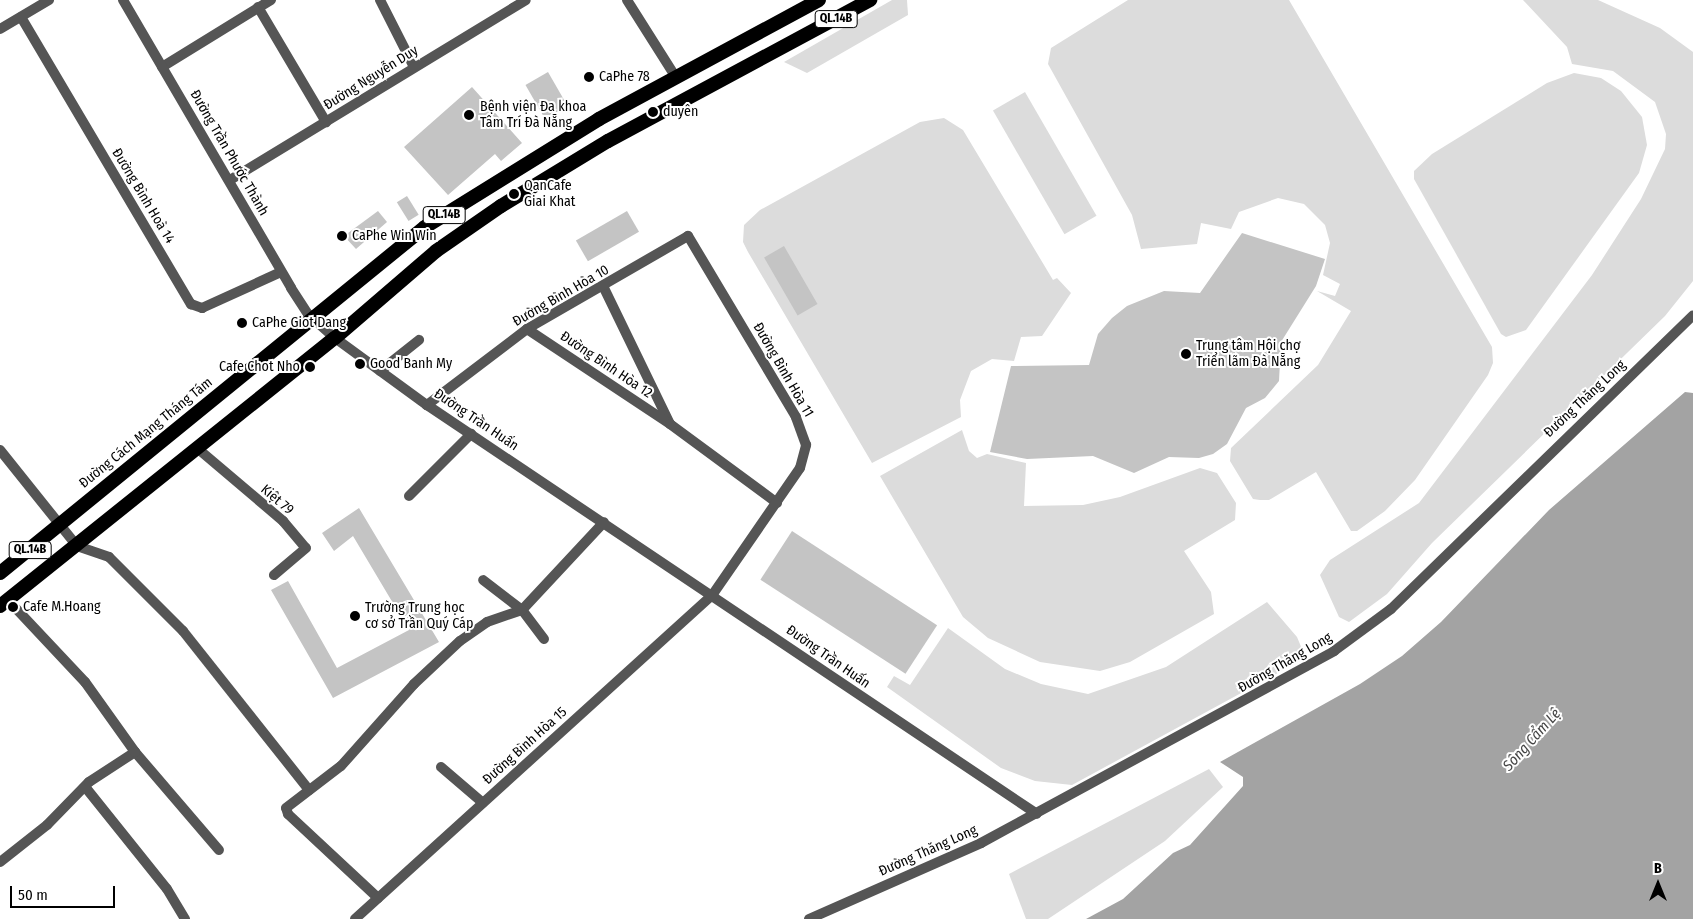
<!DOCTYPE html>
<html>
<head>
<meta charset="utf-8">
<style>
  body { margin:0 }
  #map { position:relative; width:1693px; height:919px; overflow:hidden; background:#fff; font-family:"Fira Sans Condensed",sans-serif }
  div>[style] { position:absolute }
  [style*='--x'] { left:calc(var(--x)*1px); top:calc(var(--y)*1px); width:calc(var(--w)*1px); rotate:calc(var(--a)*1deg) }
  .green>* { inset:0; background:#dcdcdc; transform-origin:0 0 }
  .water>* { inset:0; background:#a3a3a3 }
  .building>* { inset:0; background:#c4c4c4; transform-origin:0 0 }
  .pedestrian>* { height:10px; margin:-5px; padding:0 5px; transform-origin:5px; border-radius:5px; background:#555 }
  .minor>* { height:10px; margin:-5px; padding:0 5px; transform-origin:5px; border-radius:5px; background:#555 }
  .tertiary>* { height:10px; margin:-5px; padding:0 5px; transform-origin:5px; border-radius:5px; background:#555 }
  .trunk>* { height:14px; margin:-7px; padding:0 7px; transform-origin:7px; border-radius:7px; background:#000 }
  .dots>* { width:14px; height:14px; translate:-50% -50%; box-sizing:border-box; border:2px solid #fff; border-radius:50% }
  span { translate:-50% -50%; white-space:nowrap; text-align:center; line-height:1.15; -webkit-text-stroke:4px #fff; paint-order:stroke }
  .shield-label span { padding:1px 4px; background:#fff; border:1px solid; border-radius:4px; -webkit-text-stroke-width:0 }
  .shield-label { font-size:12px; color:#000; font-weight:700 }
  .poi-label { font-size:14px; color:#000 }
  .left { translate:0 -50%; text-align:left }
  .right { translate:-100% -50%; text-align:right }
  .street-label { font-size:14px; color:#000 }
  .water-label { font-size:15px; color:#444; font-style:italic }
  .north { position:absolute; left:1633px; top:859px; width:50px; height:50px; -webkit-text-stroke:4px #fff; paint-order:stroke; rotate:0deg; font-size:14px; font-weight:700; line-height:20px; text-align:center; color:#000 }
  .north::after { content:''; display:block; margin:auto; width:18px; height:22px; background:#000; clip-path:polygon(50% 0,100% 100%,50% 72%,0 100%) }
  .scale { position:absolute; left:10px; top:886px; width:105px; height:22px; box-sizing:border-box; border:2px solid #000; border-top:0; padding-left:6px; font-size:15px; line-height:18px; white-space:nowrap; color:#000; -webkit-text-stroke:4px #fff; paint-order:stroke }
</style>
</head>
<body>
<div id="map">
  <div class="green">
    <div style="clip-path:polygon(892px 0,907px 0,908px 15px,807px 73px,784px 62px)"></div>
    <div style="clip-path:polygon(1128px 0,1289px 0,1492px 347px,1493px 363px,1488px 375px,1415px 480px,1385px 511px,1357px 531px,1351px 531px,1316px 472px,1269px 500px,1260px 500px,1253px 499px,1230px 461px,1231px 448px,1318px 365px,1351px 311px,1317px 291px,1335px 296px,1340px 284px,1323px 275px,1330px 243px,1325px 225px,1304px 204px,1278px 198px,1239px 212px,1231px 229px,1201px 223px,1197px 244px,1141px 249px,1132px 215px,1048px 64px,1051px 48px)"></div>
    <div style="clip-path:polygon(1523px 0,1598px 0,1660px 28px,1693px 52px,1693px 281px,1665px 316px,1432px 543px,1387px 594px,1349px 622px,1339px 617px,1320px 575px,1330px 560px,1419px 503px,1592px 275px,1641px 199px,1665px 149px,1666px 134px,1655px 102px,1613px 71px,1572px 64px,1567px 47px)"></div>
    <div style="clip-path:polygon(1574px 73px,1601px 78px,1621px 91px,1642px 117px,1647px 145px,1639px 173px,1526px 330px,1506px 337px,1501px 334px,1414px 179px,1414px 171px,1432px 154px,1547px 83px)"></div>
    <div style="left:1025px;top:92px;width:143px;height:37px;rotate:60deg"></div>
    <div style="clip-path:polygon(944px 118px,963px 130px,1053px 280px,1057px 278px,1071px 293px,1042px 336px,1021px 337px,1014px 361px,992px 359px,971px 371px,960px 400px,961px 417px,872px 463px,748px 252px,743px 242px,744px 225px,760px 210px,920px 122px)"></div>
    <div style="clip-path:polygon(962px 430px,969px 451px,977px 458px,987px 454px,1026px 463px,1024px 506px,1083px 505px,1120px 497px,1200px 468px,1217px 473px,1236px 503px,1235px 520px,1184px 551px,1211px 592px,1214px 614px,1130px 662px,1100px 671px,1040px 662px,988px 638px,963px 617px,880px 476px)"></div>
    <div style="clip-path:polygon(1267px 602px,1297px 637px,1302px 649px,1300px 661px,1072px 785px,1035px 781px,1001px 768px,887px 687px,894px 676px,910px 685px,948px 628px,1005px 669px,1041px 684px,1088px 694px,1166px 667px)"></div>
    <div style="clip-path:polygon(1209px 769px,1223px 787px,1165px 841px,1048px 919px,1026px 919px,1009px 874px)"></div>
  </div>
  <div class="water">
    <div style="clip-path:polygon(1685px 392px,1693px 393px,1693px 919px,1086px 919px,1123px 899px,1173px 853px,1190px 845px,1243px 786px,1243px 777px,1220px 762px,1360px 684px,1402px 656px,1441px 622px,1549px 510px)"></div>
  </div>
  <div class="building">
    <div style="left:548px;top:72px;width:40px;height:26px;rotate:60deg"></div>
    <div style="clip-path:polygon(472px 87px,522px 143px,501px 161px,495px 154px,448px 195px,404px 147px)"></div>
    <div style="left:407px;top:196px;width:22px;height:12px;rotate:58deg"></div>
    <div style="clip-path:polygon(378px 211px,387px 222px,356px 249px,344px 236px)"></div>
    <div style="left:627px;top:211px;width:24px;height:59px;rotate:60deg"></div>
    <div style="clip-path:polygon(1242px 233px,1325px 259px,1316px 286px,1281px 342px,1279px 381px,1265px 398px,1246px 408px,1227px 444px,1213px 454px,1199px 458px,1169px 457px,1134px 473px,1093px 456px,1027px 459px,990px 452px,1011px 366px,1089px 365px,1098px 334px,1112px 318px,1127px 306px,1164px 291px,1200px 293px)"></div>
    <div style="left:784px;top:246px;width:67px;height:23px;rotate:60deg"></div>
    <div style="clip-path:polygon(359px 508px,439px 642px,333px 698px,271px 590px,288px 581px,337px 668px,409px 630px,353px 536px,334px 551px,322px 533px)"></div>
    <div style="left:792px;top:531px;width:173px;height:58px;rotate:33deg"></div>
  </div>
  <div class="pedestrian">
    <div style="--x:380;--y:371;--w:50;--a:-38.5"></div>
  </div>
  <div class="minor">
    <div style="--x:380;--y:0;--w:75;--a:63.1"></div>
    <div style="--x:627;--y:0;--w:93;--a:57.7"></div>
    <div style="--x:258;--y:7;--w:134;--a:59.4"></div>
    <div style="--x:21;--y:17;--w:334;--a:59.4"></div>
    <div style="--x:191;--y:304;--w:12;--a:20"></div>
    <div style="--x:202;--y:308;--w:87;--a:-24.5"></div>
    <div style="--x:162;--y:67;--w:128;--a:-31.6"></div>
    <div style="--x:230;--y:180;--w:346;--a:-31.3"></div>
    <div style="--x:604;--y:288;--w:151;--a:64.1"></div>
    <div style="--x:527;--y:329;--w:172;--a:33.6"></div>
    <div style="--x:670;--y:424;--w:133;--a:36.4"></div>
    <div style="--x:197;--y:448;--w:113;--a:40.3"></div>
    <div style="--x:283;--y:521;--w:35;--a:50"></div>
    <div style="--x:306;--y:548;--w:42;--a:139.8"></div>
    <div style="--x:0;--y:450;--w:123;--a:51.3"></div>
    <div style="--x:77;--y:546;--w:34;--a:19"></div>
    <div style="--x:109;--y:557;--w:105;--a:45"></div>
    <div style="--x:183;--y:631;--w:203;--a:51.6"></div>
    <div style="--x:409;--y:496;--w:88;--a:-45"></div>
    <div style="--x:544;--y:639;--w:36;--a:-127"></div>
    <div style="--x:522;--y:610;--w:120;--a:-47"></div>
    <div style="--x:135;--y:752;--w:129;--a:49.4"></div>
    <div style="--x:441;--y:767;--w:55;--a:40.6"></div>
    <div style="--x:86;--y:788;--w:129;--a:51.3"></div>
    <div style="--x:167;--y:889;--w:35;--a:59"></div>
    <div style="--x:0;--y:862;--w:60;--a:-38.2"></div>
    <div style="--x:47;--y:825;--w:60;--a:-45.7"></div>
    <div style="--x:89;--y:782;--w:55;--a:-33.1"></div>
    <div style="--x:135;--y:752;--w:86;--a:-125.5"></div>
    <div style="--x:85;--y:682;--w:112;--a:-133.2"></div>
    <div style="--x:378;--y:898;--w:123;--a:-137"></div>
    <div style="--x:288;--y:814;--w:6;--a:-108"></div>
    <div style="--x:286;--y:808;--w:69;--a:-37.4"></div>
    <div style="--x:341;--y:766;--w:110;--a:-48.3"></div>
    <div style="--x:414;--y:684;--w:63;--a:-43.1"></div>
    <div style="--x:460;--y:641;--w:33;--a:-35"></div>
    <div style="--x:487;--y:622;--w:37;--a:-19"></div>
    <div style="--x:522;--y:610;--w:49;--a:-142.4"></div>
    <div style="--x:355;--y:919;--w:484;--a:-42.2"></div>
    <div style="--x:713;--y:594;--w:153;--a:-55.4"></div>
    <div style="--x:800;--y:468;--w:24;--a:-75"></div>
    <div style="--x:806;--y:445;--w:30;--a:-110"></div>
    <div style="--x:796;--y:417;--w:211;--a:-120.8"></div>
    <div style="--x:688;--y:236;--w:186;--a:150"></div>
    <div style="--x:527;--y:329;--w:126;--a:142.8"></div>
  </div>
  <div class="tertiary">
    <div style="--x:123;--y:0;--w:333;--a:59.7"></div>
    <div style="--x:291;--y:288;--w:31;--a:57"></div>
    <div style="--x:308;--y:314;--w:36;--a:42"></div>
    <div style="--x:335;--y:338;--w:114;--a:36.1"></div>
    <div style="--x:427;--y:405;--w:734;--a:33.84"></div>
    <div style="--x:0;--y:29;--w:57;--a:-30.6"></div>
    <div style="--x:809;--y:919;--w:188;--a:-23.8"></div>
    <div style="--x:981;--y:843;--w:402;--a:-28.5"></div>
    <div style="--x:1334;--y:651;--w:71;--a:-36.4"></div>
    <div style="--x:1391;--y:609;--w:421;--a:-44.2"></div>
  </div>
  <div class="trunk">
    <div style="--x:0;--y:573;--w:548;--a:-39.15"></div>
    <div style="--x:425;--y:227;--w:205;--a:-31.8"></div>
    <div style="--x:599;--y:119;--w:250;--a:-28.4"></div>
    <div style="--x:0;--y:606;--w:429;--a:-38.7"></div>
    <div style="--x:335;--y:338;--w:133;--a:-40.7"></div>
    <div style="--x:436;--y:251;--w:79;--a:-34.7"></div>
    <div style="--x:501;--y:206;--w:125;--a:-31.3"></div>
    <div style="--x:608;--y:141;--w:298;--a:-28.3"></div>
  </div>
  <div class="dots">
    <div style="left:589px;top:77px;background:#000"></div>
    <div style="left:653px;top:112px;background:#000"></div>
    <div style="left:469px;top:115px;background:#000"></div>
    <div style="left:514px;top:194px;background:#000"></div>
    <div style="left:342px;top:236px;background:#000"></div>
    <div style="left:242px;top:323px;background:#000"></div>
    <div style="left:1186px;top:354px;background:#000"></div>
    <div style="left:360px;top:364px;background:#000"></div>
    <div style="left:310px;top:367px;background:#000"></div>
    <div style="left:13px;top:607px;background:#000"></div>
    <div style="left:355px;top:616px;background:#000"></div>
  </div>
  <div class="shield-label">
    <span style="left:836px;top:19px">QL.14B</span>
    <span style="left:444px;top:215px">QL.14B</span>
    <span style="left:30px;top:550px">QL.14B</span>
  </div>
  <div class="poi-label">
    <span class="left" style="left:599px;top:77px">CaPhe 78</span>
    <span class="left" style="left:480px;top:115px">Bệnh viện Đa khoa<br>Tâm Trí Đà Nẵng</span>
    <span class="left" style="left:663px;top:112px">duyên</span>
    <span class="left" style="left:524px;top:194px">QanCafe<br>Giai Khat</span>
    <span class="left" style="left:352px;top:236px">CaPhe Win Win</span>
    <span class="left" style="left:252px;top:323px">CaPhe Giot Dang</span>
    <span class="left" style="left:1196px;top:354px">Trung tâm Hội chợ<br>Triển lãm Đà Nẵng</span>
    <span class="left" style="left:370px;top:364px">Good Banh My</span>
    <span class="right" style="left:300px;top:367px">Cafe Chot Nho</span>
    <span class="left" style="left:23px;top:607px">Cafe M.Hoang</span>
    <span class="left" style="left:365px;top:616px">Trường Trung học<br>cơ sở Trần Quý Cáp</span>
  </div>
  <div class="street-label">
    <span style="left:371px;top:78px;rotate:-32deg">Đường Nguyễn Duy</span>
    <span style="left:229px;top:153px;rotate:60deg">Đường Trần Phước Thành</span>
    <span style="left:143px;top:196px;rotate:59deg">Đường Bình Hoà 14</span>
    <span style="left:561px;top:296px;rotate:-30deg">Đường Bình Hòa 10</span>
    <span style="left:606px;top:365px;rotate:34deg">Đường Bình Hòa 12</span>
    <span style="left:783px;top:370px;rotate:60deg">Đường Bình Hòa 11</span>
    <span style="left:1585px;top:399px;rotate:-43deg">Đường Thăng Long</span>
    <span style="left:476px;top:420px;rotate:34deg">Đường Trần Huấn</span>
    <span style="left:146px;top:433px;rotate:-39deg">Đường Cách Mạng Tháng Tám</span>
    <span style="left:277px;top:500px;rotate:40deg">Kiệt 79</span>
    <span style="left:828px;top:657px;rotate:35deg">Đường Trần Huấn</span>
    <span style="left:1285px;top:663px;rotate:-30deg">Đường Thăng Long</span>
    <span style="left:525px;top:746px;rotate:-42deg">Đường Bình Hòa 15</span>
    <span style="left:928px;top:851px;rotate:-24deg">Đường Thăng Long</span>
  </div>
  <div class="water-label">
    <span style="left:1532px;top:740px;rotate:-48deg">Sông Cẩm Lệ</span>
  </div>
  <div class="north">B</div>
  <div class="scale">50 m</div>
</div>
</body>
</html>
